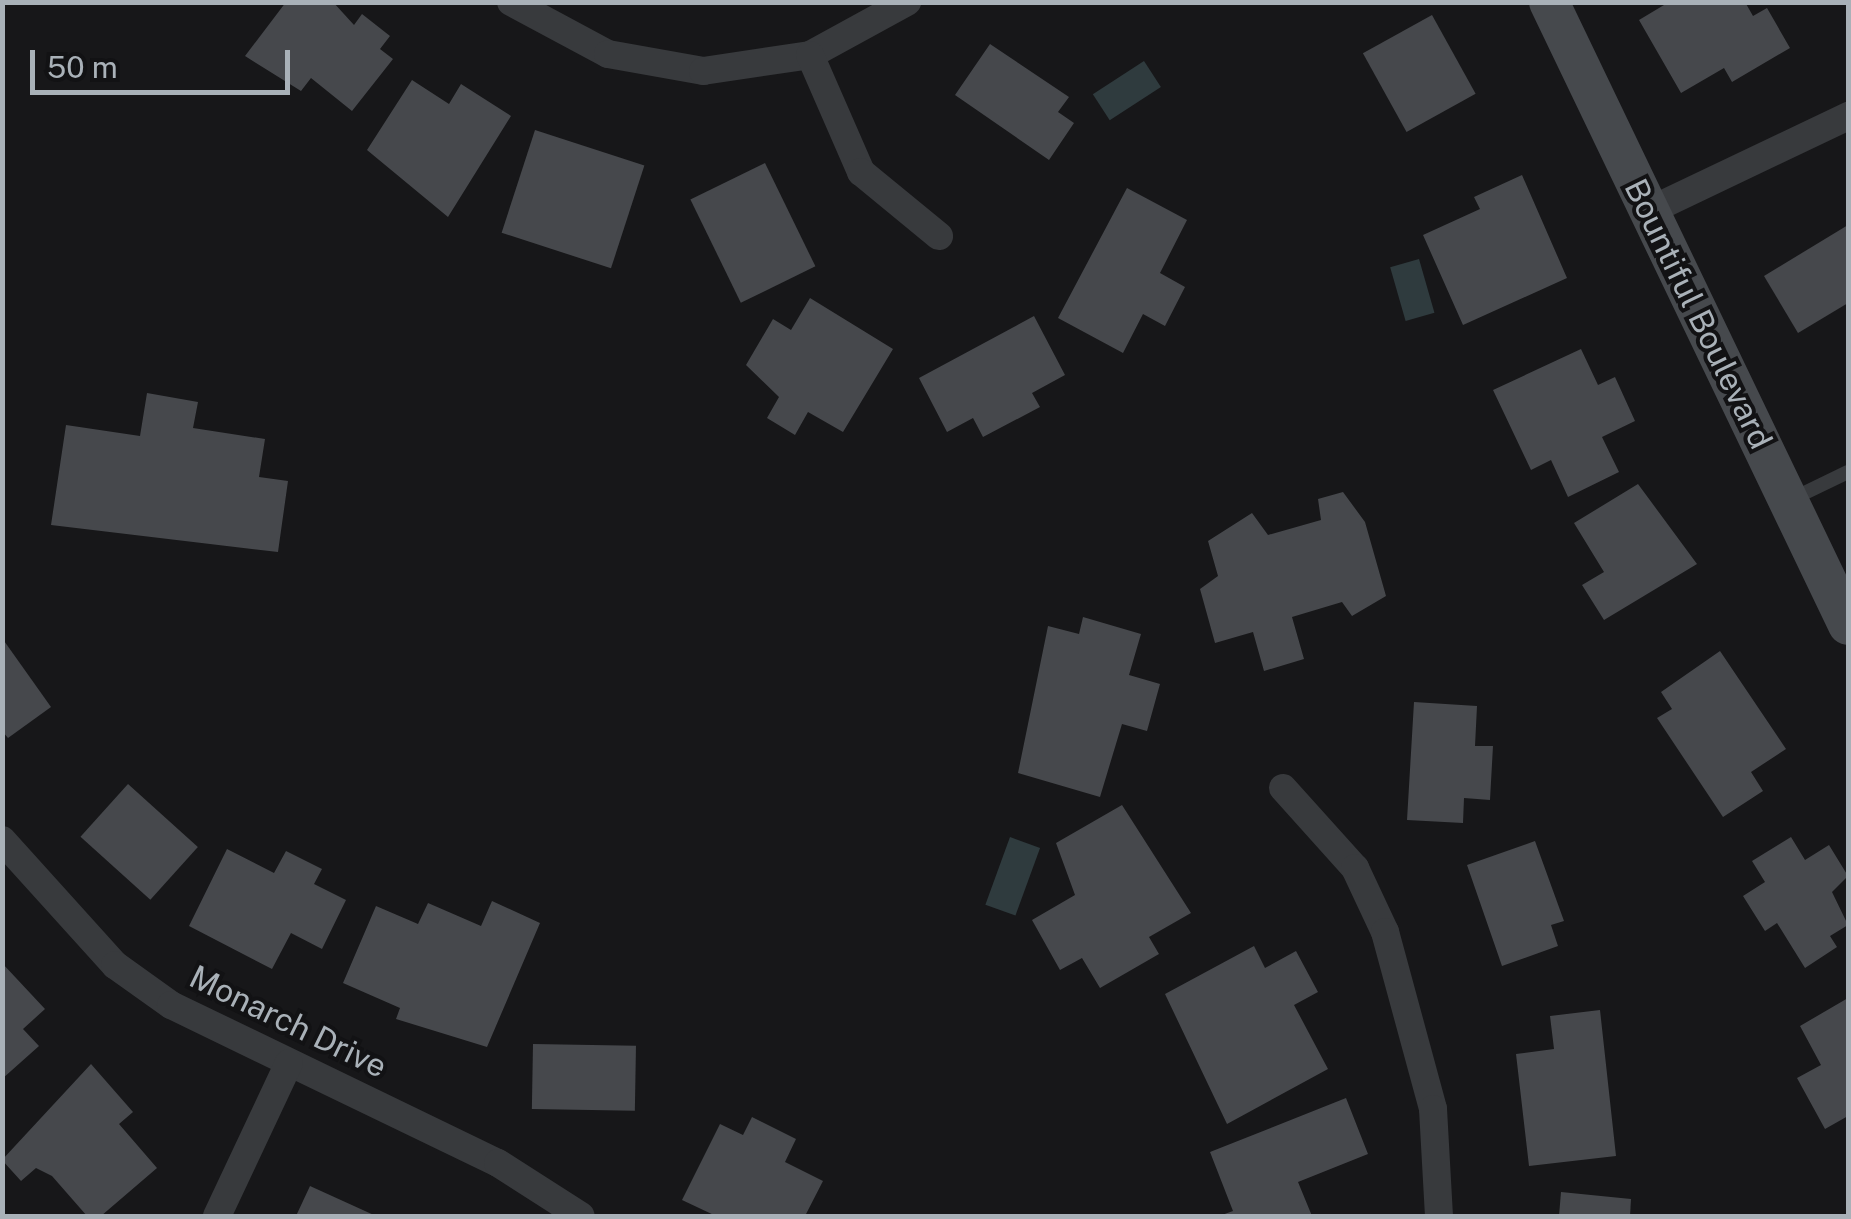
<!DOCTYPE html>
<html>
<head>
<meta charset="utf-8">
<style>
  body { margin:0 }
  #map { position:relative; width:1851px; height:1219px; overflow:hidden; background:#171719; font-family:"Public Sans",sans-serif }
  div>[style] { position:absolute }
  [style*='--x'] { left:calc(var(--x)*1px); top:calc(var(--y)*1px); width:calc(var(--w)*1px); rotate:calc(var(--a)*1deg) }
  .water>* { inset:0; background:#2f3b3e; transform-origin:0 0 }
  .building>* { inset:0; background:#46484c; transform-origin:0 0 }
  .service>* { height:14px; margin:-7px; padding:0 7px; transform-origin:7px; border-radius:7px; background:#383a3d }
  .minor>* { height:28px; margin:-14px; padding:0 14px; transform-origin:14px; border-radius:14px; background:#383a3d }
  .secondary>* { height:40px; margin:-20px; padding:0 20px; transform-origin:20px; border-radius:20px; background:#46494d }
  span { translate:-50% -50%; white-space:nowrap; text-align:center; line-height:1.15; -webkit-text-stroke:8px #121214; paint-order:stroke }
  .street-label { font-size:32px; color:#a9b1b8 }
  .frame { position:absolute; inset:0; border:5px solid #a9b1b8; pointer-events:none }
  .scale { position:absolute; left:30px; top:50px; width:260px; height:45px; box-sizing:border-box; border:5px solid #a9b1b8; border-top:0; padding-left:12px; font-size:30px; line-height:35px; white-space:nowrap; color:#a9b1b8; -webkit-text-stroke:8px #121214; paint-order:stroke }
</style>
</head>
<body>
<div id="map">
  <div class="water">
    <div style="left:1144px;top:61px;width:31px;height:61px;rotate:57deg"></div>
    <div style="left:1419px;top:259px;width:56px;height:30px;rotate:74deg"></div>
    <div style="left:1010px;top:837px;width:32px;height:72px;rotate:20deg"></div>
  </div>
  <div class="building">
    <div style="clip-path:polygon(286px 2px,333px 2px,354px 25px,362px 14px,390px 36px,380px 49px,393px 59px,352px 111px,311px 78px,301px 91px,245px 56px)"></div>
    <div style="clip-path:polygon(1669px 2px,1745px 2px,1753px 16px,1767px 8px,1790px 48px,1732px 82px,1724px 68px,1681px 93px,1639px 20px)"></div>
    <div style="left:1432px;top:15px;width:90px;height:79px;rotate:61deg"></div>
    <div style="clip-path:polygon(990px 44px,1069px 97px,1058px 112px,1074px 123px,1049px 160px,955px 95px)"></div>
    <div style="clip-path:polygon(412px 80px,449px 104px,461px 84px,511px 116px,448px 217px,367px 150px)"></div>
    <div style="left:535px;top:130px;width:115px;height:108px;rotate:18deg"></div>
    <div style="left:765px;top:163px;width:115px;height:83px;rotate:64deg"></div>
    <div style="clip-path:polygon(1522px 175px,1567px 278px,1463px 325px,1423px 235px,1480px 209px,1474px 197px)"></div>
    <div style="clip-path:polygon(1127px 188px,1187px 220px,1160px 273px,1185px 287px,1165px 326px,1143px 314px,1123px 353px,1058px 318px)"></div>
    <div style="clip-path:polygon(1848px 225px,1848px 303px,1798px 333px,1764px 276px)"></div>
    <div style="clip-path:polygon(810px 298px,893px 349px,843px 432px,808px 412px,795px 435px,767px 418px,779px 397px,746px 365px,773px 319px,791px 330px)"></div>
    <div style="clip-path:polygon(1034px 316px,1065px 375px,1032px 393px,1040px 407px,983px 437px,973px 418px,947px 432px,919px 378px)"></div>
    <div style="clip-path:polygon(1581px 349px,1598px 385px,1615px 377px,1635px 421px,1602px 437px,1619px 472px,1568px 497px,1551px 460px,1531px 470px,1493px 390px)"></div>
    <div style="clip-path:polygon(147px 393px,198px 402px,193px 428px,265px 439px,259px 477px,288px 481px,278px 552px,51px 525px,66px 425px,140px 436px)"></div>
    <div style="clip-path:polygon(1638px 484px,1697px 564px,1604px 620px,1582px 585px,1604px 572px,1574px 523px)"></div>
    <div style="clip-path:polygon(1343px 492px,1365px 522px,1386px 596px,1352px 616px,1342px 602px,1292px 617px,1304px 659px,1264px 671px,1253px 632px,1215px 643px,1200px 589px,1218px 576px,1208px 541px,1252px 513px,1268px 535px,1321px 520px,1318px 499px)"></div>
    <div style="clip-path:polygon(1083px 617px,1141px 634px,1129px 675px,1160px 684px,1147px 731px,1122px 724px,1100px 797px,1018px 773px,1048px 626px,1079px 634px)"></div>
    <div style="clip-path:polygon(2px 638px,51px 707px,8px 738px,2px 731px)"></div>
    <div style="clip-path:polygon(1720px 651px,1786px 749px,1751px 772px,1763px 791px,1723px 817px,1657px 718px,1672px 709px,1661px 692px)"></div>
    <div style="clip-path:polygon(1414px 702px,1477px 706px,1475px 746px,1493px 746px,1490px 800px,1464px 798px,1463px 823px,1407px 820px)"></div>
    <div style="left:128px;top:784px;width:94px;height:71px;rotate:42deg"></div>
    <div style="clip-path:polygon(1122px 805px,1191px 913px,1149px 937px,1159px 954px,1100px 988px,1082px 958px,1060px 970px,1032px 920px,1075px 895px,1056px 843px)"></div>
    <div style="clip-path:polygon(1791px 837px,1805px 860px,1829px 845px,1848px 876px,1832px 892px,1848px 925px,1830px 936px,1837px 947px,1805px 968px,1777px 923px,1765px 931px,1743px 896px,1765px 882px,1752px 861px)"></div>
    <div style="clip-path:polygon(1535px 841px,1564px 921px,1551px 925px,1558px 946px,1502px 966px,1467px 865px)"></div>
    <div style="clip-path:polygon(227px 849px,274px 873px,286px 851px,322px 869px,314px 884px,346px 900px,322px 949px,291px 933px,272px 969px,189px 926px)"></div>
    <div style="clip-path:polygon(492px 901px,540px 923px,487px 1047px,396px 1019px,400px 1008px,343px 983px,376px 906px,418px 924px,428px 903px,481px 926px)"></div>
    <div style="clip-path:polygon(1254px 946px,1265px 968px,1296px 951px,1318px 992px,1294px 1005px,1328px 1069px,1227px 1124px,1165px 994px)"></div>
    <div style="clip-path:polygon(2px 963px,45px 1009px,23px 1029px,39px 1046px,2px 1079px)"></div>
    <div style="clip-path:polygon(1848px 998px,1848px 1116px,1825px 1129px,1797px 1078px,1821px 1065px,1800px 1026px)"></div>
    <div style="clip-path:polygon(1600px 1010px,1616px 1156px,1529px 1166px,1516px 1054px,1554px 1049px,1550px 1016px)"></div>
    <div style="left:533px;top:1044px;width:103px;height:65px;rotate:1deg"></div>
    <div style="clip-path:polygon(91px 1064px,133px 1112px,119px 1124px,157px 1168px,101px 1216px,87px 1216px,52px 1176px,36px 1168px,21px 1181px,2px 1160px)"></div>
    <div style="clip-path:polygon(1346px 1098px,1368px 1154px,1298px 1182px,1312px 1216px,1219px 1216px,1233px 1211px,1210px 1152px)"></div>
    <div style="clip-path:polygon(752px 1117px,796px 1139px,785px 1162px,823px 1181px,805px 1216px,716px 1216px,682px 1200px,720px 1124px,743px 1135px)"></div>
    <div style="clip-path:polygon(310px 1186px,376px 1216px,296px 1216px)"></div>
    <div style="clip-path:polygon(1561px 1192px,1631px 1199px,1630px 1216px,1559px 1216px)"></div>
  </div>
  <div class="service">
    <div style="--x:1790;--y:500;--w:64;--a:-25.8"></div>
  </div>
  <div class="minor">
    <div style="--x:511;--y:2;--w:110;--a:28.2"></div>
    <div style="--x:608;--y:54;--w:97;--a:10.1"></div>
    <div style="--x:703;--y:71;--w:108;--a:-8.5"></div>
    <div style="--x:810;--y:55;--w:111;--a:-28.7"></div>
    <div style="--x:810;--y:55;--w:128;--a:66.4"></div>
    <div style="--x:861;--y:172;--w:101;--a:39.4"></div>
    <div style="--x:1649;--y:211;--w:221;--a:-25.5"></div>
    <div style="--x:1283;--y:788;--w:108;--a:48"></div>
    <div style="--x:1355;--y:868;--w:71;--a:64.9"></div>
    <div style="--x:1385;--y:932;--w:183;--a:74.8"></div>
    <div style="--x:1433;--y:1109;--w:107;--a:86.8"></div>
    <div style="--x:2;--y:840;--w:169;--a:47.9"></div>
    <div style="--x:115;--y:965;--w:69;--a:35.5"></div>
    <div style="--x:171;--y:1005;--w:363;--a:25.8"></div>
    <div style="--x:498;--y:1163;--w:98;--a:32.6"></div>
    <div style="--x:217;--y:1216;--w:169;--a:-64.8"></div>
  </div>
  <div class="secondary">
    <div style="--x:1549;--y:2;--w:691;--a:64.36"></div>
  </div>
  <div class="street-label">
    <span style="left:1698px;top:314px;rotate:64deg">Bountiful Boulevard</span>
    <span style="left:288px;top:1022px;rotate:26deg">Monarch Drive</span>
  </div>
  <div class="frame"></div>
  <div class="scale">50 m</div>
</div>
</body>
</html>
